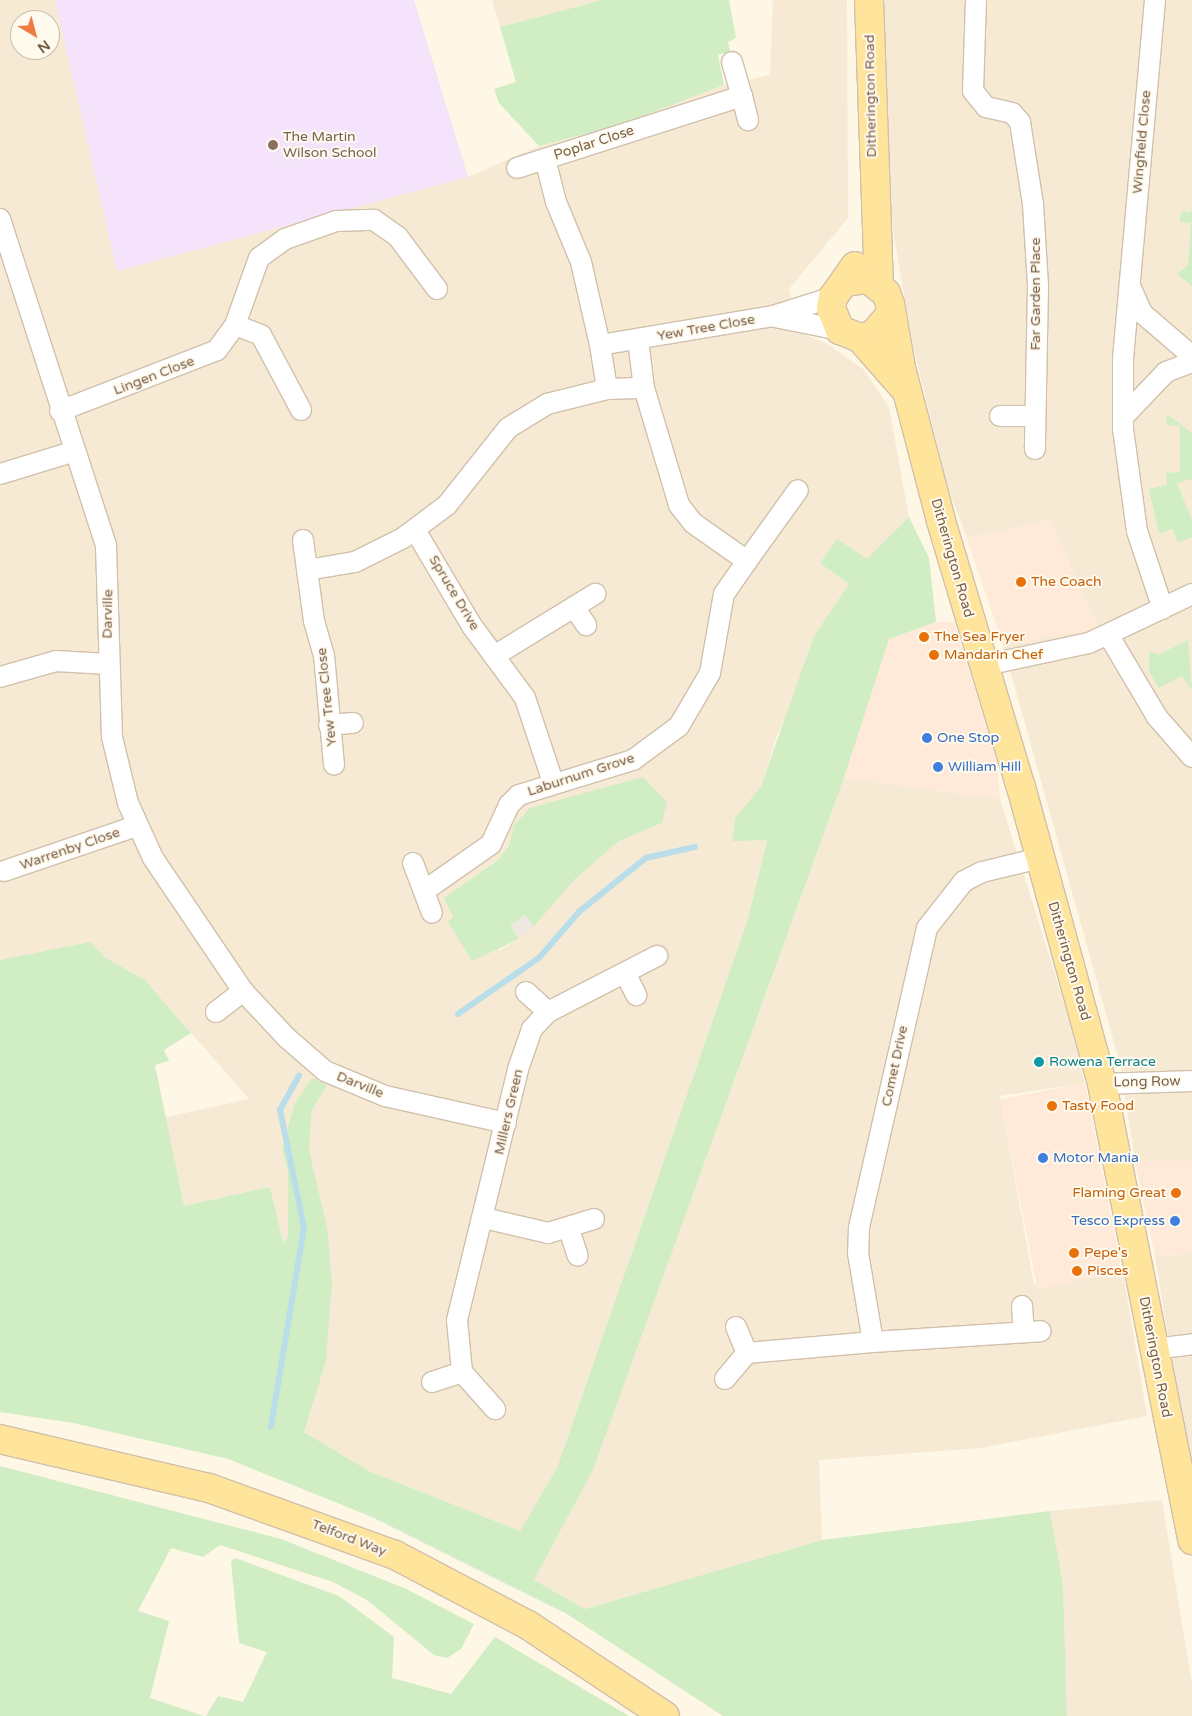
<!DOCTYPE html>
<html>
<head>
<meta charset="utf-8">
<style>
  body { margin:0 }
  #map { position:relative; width:1192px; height:1716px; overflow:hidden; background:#fef7e6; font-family:"Varela Round",sans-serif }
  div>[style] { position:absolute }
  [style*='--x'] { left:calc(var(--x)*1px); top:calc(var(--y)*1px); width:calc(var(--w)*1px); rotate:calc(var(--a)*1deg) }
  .residential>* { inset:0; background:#f6ead4 }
  .commercial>* { inset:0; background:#ffe9d9; transform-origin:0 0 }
  .industrial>* { inset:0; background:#eee8e0 }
  .education>* { inset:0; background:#f4e3fb }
  .green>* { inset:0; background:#d0edc3 }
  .stream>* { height:5.5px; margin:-2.75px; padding:0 2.75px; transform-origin:2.75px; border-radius:2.75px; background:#b9deea }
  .roads { filter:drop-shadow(1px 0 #d1c0ab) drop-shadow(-1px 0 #d1c0ab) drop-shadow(0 1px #d1c0ab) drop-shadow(0 -1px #d1c0ab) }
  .street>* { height:20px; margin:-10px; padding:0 10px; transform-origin:10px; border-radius:10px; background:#fff }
  .primary>* { height:28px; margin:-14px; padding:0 14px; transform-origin:14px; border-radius:14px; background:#ffe49c }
  .dots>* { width:14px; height:14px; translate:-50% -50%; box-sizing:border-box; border:2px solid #fffaee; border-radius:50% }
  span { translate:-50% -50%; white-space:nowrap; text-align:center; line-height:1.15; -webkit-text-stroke:4px #fffaee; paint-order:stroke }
  .street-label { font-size:14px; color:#7a5f48 }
  .education-label { font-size:14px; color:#785e54 }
  .left { translate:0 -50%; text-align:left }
  .food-label { font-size:14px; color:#c56008 }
  .right { translate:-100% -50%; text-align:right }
  .shop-label { font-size:14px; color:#366cbe }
  .culture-label { font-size:14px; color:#0d838f }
  .north { position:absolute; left:10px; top:10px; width:50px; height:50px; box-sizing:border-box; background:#fffaee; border:1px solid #cabcac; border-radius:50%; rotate:143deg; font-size:14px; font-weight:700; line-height:20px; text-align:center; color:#7a5f48 }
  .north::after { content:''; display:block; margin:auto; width:18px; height:22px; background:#f17b42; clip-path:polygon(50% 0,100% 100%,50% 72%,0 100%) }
</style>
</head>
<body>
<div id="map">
  <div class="residential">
    <div style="clip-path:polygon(evenodd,0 0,55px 0,117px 271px,468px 177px,539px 146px,616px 126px,724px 85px,770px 75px,773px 0,847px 0,848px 218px,789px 289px,800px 333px,826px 343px,863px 369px,889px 407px,909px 517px,867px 560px,777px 735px,761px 786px,735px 820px,732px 840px,767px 839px,748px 919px,557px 1468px,520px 1531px,369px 1471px,304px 1432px,326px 1361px,327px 1227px,309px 1150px,312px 1110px,327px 1085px,312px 1079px,294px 1105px,282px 1149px,288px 1171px,288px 1237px,283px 1244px,270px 1187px,184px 1206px,162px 1118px,249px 1099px,145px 980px,106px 958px,90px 942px,0 960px,0 0,20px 20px,50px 20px,50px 50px,20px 50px,20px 20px,0 0,643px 777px,662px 823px,619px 841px,575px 879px,519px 939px,500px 950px,448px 922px,453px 917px,444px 898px,498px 860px,509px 846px,514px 825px,643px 777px)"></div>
    <div style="clip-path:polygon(492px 0,602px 0,500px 27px)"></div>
    <div style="clip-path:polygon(885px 0,1192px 0,1192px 1161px,1135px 1161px,1120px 1064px,1003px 645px,1098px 628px,1050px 520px,967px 538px,948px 488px,913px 346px,893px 231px,883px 59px)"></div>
    <div style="clip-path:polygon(844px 778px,1000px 799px,1066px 1009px,1085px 1083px,1000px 1096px,1034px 1285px,1123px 1272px,1147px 1416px,981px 1448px,819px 1460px,822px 1540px,585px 1609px,534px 1580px,593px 1470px)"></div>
    <div style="clip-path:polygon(1192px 1254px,1192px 1491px,1155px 1255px)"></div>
    <div style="clip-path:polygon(1162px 1500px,1192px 1685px,1192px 1716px,1067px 1716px,1063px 1584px,1050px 1511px)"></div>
  </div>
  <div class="commercial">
    <div style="clip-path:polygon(1050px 520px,1098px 629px,1003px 645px,967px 538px)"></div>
    <div style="clip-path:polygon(936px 622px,954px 622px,997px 762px,1000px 799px,844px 778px,889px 639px)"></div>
    <div style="left:1085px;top:1083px;width:193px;height:86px;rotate:79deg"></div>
    <div style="clip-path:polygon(1135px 1161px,1192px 1161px,1192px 1254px,1155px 1255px)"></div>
  </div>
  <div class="industrial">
    <div style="clip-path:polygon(525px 915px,534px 926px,519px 939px,509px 925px)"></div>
  </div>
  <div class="education">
    <div style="clip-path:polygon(55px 0,414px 0,468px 177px,117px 271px)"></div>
  </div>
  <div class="green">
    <div style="clip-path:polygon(602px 0,729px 0,736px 38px,728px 42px,730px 51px,718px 55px,724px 85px,616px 126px,539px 146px,499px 103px,494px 89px,516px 82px,500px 27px)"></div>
    <div style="clip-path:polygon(1192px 205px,1192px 286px,1177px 274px,1188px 265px,1190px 241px,1191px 223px,1180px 222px,1181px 211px,1191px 212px)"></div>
    <div style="clip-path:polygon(1167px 414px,1192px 433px,1192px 479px,1177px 483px,1192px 520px,1192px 537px,1178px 543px,1173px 529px,1159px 533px,1149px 489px,1167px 485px,1166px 473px,1180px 472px,1180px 426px,1166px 425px)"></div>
    <div style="clip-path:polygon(909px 517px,929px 558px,936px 622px,889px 639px,844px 778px,593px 1470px,534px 1580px,585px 1609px,822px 1540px,1050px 1511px,1063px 1584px,1067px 1716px,723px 1716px,567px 1614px,372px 1517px,228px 1459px,73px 1423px,0 1412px,0 960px,90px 942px,106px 958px,145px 980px,191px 1033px,164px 1050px,169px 1061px,155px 1065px,184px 1206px,270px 1187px,283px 1243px,288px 1237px,288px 1171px,282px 1149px,294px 1105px,312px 1078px,327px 1085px,312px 1110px,309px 1150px,327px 1227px,332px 1282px,326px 1361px,304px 1432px,369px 1471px,520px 1531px,557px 1468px,748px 919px,767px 840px,732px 841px,735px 819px,761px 786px,814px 636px,849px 584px,820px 563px,837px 539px,867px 559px)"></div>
    <div style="clip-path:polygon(1188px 640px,1192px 690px,1182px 676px,1159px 688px,1149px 672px,1149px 651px,1158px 655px)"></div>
    <div style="clip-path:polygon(643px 777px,667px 802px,662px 823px,619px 841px,575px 879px,534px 926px,525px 915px,510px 925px,519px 939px,472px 961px,448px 922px,453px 917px,444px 898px,498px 860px,509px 846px,514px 825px,530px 808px)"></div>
    <div style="clip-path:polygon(0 1466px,281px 1539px,404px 1588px,474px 1624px,461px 1649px,447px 1658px,434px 1655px,367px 1600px,333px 1582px,220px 1545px,203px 1557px,171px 1548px,138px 1611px,169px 1621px,150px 1698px,204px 1716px,0 1716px)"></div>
    <div style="clip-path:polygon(235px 1558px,339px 1596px,394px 1637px,392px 1678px,451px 1694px,495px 1637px,629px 1716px,206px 1716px,218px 1696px,243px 1702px,267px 1652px,239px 1643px,231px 1562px)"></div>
  </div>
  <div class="stream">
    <div style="--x:458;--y:1014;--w:98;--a:-34.7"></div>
    <div style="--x:539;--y:958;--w:61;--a:-49"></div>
    <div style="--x:579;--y:912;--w:86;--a:-38.9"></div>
    <div style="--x:646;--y:858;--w:50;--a:-12.7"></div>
    <div style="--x:271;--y:1427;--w:202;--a:-80.6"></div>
    <div style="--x:304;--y:1228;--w:120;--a:-101.5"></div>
    <div style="--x:280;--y:1110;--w:39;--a:-61"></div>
  </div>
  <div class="roads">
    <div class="street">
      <div style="--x:976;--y:0;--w:91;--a:91.9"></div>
      <div style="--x:973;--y:91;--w:21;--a:51"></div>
      <div style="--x:986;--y:107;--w:27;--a:13"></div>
      <div style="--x:1012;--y:113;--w:12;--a:48"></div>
      <div style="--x:1020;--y:122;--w:83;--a:81"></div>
      <div style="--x:1033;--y:204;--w:82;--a:86.5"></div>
      <div style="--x:1038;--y:286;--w:163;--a:91.1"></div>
      <div style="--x:1155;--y:0;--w:361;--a:95.1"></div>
      <div style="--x:1123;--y:360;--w:69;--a:90"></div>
      <div style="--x:1123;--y:429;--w:103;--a:82.2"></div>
      <div style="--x:1137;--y:531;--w:82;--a:71.6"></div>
      <div style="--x:732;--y:62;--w:35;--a:74"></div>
      <div style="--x:517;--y:168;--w:29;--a:-18"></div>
      <div style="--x:0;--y:219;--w:344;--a:72"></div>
      <div style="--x:106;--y:546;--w:191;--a:88.2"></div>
      <div style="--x:112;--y:737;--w:68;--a:76.4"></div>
      <div style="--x:128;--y:803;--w:60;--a:65.6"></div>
      <div style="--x:153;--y:858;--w:161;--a:55.9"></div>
      <div style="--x:243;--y:991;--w:64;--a:46.9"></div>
      <div style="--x:287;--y:1038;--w:50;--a:41"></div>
      <div style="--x:325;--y:1071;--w:65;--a:22.6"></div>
      <div style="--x:385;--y:1096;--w:124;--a:12.6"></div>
      <div style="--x:1130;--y:286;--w:30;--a:66"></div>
      <div style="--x:1142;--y:313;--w:66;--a:40.7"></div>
      <div style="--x:775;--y:317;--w:66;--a:11.3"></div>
      <div style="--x:235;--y:325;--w:28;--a:21"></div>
      <div style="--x:261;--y:335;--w:85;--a:61.9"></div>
      <div style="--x:600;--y:345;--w:85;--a:-102.9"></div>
      <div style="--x:581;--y:262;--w:65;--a:-112.6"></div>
      <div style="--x:556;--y:202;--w:44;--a:-104.3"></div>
      <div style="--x:545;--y:159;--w:207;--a:-17.7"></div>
      <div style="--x:742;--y:96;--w:25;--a:76"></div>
      <div style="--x:644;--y:388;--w:122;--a:73.3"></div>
      <div style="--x:679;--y:505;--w:23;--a:52"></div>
      <div style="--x:693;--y:523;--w:66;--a:35.1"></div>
      <div style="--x:747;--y:561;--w:87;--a:-54.3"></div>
      <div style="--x:607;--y:389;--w:37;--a:-2"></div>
      <div style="--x:644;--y:388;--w:48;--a:-97.1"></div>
      <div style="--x:60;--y:411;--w:168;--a:-21.2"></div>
      <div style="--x:217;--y:350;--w:31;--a:-54"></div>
      <div style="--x:235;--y:325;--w:71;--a:-70.3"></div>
      <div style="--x:259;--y:258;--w:32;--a:-36"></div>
      <div style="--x:285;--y:239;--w:54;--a:-19.4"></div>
      <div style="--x:336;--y:221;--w:38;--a:-2"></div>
      <div style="--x:374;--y:220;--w:29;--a:35"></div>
      <div style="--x:398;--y:237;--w:65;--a:53.1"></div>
      <div style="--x:1000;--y:416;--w:35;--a:0"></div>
      <div style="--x:1124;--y:416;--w:61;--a:-46.3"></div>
      <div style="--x:1166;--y:372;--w:28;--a:-21"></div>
      <div style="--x:0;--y:474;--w:78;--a:-17"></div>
      <div style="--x:415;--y:530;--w:112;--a:59.3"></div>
      <div style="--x:472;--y:626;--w:89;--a:53.6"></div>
      <div style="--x:525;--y:698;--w:89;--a:71.6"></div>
      <div style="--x:303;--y:540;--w:82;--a:82.3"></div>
      <div style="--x:314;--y:621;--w:35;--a:74"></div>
      <div style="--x:324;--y:655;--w:110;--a:84.8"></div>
      <div style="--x:307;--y:570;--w:49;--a:-9.5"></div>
      <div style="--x:355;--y:562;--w:54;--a:-26.6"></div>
      <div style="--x:403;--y:538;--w:55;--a:-36.9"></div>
      <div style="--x:447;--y:505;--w:98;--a:-51.6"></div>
      <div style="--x:508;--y:428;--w:46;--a:-31.6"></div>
      <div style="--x:547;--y:404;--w:62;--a:-14"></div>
      <div style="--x:607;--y:389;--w:45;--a:-99"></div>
      <div style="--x:600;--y:345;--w:175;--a:-9.5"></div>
      <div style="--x:773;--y:316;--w:63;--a:-17.6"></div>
      <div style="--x:574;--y:607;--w:22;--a:56"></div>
      <div style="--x:1109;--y:636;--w:94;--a:59.3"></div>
      <div style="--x:1157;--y:717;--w:53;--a:48.8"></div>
      <div style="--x:494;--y:656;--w:119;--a:-31.5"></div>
      <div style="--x:986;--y:665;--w:105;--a:-12.1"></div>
      <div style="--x:1089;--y:643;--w:114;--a:-25.4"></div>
      <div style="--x:0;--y:677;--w:58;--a:-15.9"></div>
      <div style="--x:56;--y:661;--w:51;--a:3.4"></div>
      <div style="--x:329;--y:725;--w:24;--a:-5"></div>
      <div style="--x:1040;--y:858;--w:60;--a:166.4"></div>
      <div style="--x:982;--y:872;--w:20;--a:153"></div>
      <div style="--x:964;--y:881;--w:60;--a:128.2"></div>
      <div style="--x:927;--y:928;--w:308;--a:102.8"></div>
      <div style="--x:859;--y:1228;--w:25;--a:92"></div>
      <div style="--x:858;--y:1253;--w:90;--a:80.4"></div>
      <div style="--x:873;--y:1342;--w:168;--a:-3.7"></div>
      <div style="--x:413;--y:863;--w:53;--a:69.2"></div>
      <div style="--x:4;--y:871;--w:139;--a:-18.8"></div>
      <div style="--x:424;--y:891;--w:82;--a:-35"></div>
      <div style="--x:491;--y:844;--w:43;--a:-65.2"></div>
      <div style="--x:509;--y:805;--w:14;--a:-45"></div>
      <div style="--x:519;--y:795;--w:119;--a:-17.1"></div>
      <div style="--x:633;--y:760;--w:57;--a:-36.5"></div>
      <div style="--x:679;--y:726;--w:61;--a:-59.7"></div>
      <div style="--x:710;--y:673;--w:80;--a:-80"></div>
      <div style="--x:724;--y:594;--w:40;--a:-55.1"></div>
      <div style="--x:625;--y:973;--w:25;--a:63"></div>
      <div style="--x:526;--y:992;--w:30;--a:42"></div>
      <div style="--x:216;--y:1012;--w:34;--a:-38"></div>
      <div style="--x:1102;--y:1084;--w:90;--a:-1.9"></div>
      <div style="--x:484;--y:1218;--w:66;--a:13.2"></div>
      <div style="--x:548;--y:1233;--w:48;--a:-16.9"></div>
      <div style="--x:569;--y:1229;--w:28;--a:72"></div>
      <div style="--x:1022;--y:1306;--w:26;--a:86"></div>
      <div style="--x:736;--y:1327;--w:28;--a:67"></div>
      <div style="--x:1154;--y:1349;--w:38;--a:-7"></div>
      <div style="--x:462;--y:1372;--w:50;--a:48.3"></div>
      <div style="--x:725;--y:1379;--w:34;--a:-50"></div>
      <div style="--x:747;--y:1353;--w:126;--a:-5"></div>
      <div style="--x:432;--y:1382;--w:32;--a:-18"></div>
      <div style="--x:462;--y:1372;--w:52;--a:-95.5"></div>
      <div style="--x:457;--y:1320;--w:258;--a:-76.3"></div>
      <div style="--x:518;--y:1069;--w:42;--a:-70.7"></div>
      <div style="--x:532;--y:1029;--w:23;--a:-47"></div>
      <div style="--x:548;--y:1012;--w:123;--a:-27.2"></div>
    </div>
    <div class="primary">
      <div style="--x:869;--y:0;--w:285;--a:88"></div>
      <div style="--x:855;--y:266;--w:38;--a:125"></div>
      <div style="--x:833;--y:297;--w:11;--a:100"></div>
      <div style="--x:831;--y:308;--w:24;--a:68"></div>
      <div style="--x:840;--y:330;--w:22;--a:22"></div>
      <div style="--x:860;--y:338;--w:13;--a:-13"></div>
      <div style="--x:873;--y:335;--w:26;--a:-50"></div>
      <div style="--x:846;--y:282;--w:22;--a:-8"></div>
      <div style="--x:868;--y:279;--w:23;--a:38"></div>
      <div style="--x:886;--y:293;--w:12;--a:70"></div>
      <div style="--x:890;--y:304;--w:65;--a:80.2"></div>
      <div style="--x:901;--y:368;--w:158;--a:75.3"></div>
      <div style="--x:941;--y:521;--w:278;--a:73.3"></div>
      <div style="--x:1021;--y:787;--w:308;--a:74.7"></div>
      <div style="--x:1102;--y:1084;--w:465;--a:78.8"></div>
      <div style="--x:860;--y:338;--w:67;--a:48.7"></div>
      <div style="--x:0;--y:1439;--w:215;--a:13.2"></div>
      <div style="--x:209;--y:1488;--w:198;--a:19.8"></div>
      <div style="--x:395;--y:1555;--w:150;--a:27.8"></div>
      <div style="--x:528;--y:1625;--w:164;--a:33.6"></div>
    </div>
  </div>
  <div class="dots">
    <div style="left:273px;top:145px;background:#8d6e63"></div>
    <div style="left:1021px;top:582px;background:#e8710a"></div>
    <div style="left:924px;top:637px;background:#e8710a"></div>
    <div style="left:934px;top:655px;background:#e8710a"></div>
    <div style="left:927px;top:738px;background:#3f7fe0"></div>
    <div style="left:938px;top:767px;background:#3f7fe0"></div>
    <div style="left:1039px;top:1062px;background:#0f9aa8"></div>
    <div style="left:1052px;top:1106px;background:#e8710a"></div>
    <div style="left:1043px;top:1158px;background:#3f7fe0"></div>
    <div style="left:1176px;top:1193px;background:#e8710a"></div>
    <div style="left:1175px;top:1221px;background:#3f7fe0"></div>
    <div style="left:1074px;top:1253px;background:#e8710a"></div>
    <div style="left:1077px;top:1271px;background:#e8710a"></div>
  </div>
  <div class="street-label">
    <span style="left:871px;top:96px;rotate:-91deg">Ditherington Road</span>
    <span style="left:1142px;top:142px;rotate:-85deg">Wingfield Close</span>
    <span style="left:594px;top:143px;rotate:-18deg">Poplar Close</span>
    <span style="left:1036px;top:294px;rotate:-90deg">Far Garden Place</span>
    <span style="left:706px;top:328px;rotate:-10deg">Yew Tree Close</span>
    <span style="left:154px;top:376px;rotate:-21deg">Lingen Close</span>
    <span style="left:952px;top:558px;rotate:74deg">Ditherington Road</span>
    <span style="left:454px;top:593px;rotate:59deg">Spruce Drive</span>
    <span style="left:108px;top:614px;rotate:-89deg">Darville</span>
    <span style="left:327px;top:697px;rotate:-96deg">Yew Tree Close</span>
    <span style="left:581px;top:775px;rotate:-18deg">Laburnum Grove</span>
    <span style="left:70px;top:849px;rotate:-19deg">Warrenby Close</span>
    <span style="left:1069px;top:961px;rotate:74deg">Ditherington Road</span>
    <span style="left:895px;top:1066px;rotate:-78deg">Comet Drive</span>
    <span style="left:1147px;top:1082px;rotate:-1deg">Long Row</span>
    <span style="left:360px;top:1085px;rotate:22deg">Darville</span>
    <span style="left:509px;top:1112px;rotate:-77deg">Millers Green</span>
    <span style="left:1155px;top:1357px;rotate:79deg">Ditherington Road</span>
    <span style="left:349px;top:1538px;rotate:21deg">Telford Way</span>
  </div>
  <div class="education-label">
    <span class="left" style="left:283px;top:145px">The Martin<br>Wilson School</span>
  </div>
  <div class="food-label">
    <span class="left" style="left:1031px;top:582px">The Coach</span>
    <span class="left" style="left:934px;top:637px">The Sea Fryer</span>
    <span class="left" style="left:944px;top:655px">Mandarin Chef</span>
    <span class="left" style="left:1062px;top:1106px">Tasty Food</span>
    <span class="right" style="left:1166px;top:1193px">Flaming Great</span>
    <span class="left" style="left:1084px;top:1253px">Pepe's</span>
    <span class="left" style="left:1087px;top:1271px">Pisces</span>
  </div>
  <div class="shop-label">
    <span class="left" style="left:937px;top:738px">One Stop</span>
    <span class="left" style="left:948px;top:767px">William Hill</span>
    <span class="left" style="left:1053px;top:1158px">Motor Mania</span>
    <span class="right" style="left:1165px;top:1221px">Tesco Express</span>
  </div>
  <div class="culture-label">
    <span class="left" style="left:1049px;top:1062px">Rowena Terrace</span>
  </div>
  <div class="north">N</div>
</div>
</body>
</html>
